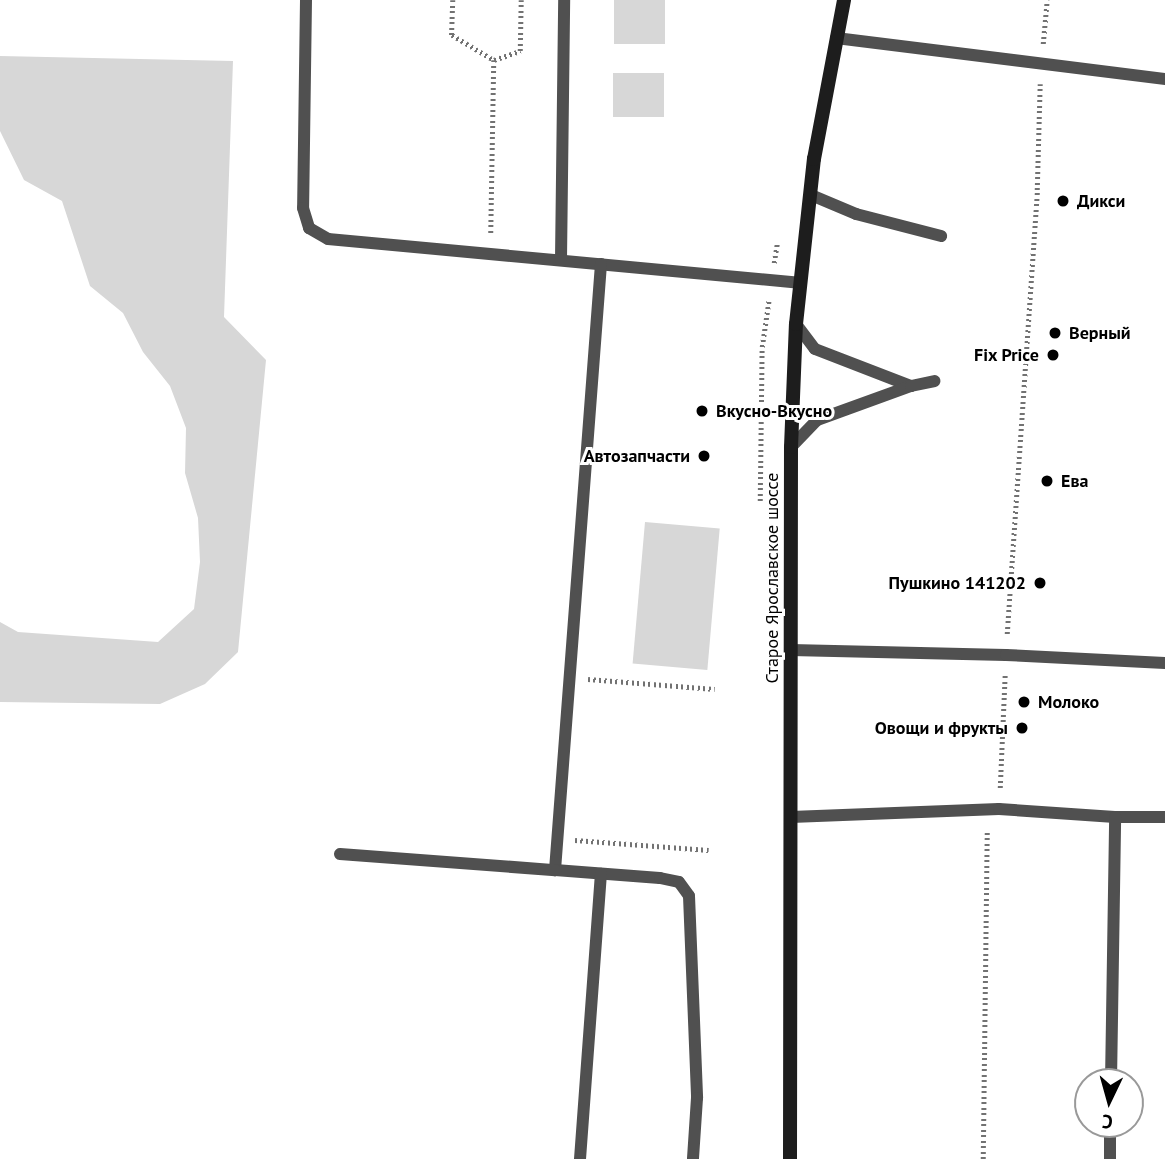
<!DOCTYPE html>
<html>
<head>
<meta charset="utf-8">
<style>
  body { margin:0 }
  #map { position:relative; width:1165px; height:1159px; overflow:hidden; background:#fff; font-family:"PT Sans",sans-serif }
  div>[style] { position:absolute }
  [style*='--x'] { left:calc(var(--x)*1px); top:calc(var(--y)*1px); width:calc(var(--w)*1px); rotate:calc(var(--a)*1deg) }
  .green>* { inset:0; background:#d7d7d7; transform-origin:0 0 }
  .path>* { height:4.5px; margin-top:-2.25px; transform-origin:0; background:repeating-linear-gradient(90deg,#727272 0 2px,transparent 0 5.5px) }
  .lane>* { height:12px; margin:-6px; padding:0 6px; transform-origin:6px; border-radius:6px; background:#505050 }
  .secondary>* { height:14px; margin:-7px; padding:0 7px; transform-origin:7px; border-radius:7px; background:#1d1d1d }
  .dots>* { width:19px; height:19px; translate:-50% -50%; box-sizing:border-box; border:4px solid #fff; border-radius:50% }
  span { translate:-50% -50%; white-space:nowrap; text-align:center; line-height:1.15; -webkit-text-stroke:6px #fff; paint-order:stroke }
  .poi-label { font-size:18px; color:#000; font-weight:700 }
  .left { translate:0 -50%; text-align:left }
  .right { translate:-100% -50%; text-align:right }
  .street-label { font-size:18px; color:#000 }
  .north { position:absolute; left:1074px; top:1068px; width:70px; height:70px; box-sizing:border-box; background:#fff; border:2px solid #999; border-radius:50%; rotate:185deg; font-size:19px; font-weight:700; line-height:28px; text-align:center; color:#000 }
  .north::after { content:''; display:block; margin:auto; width:24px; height:32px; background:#000; clip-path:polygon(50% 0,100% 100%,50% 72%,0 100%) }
</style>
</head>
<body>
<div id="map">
  <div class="green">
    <div style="left:614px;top:0;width:51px;height:44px"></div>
    <div style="clip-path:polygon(0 56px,233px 61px,224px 317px,266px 360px,238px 652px,205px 684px,160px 704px,0 702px,0 622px,18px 632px,158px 642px,194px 609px,200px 562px,198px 518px,185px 473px,186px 428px,170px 386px,143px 352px,123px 313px,90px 286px,62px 201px,24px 180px,0 131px)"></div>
    <div style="left:613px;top:73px;width:51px;height:44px"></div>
    <div style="left:645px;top:522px;width:75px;height:142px;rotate:5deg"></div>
  </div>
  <div class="path">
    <div style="--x:453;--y:0;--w:35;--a:92"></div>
    <div style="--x:452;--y:35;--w:49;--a:30.8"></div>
    <div style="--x:494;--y:60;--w:175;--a:91"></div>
    <div style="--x:1043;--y:44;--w:44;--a:-84.8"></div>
    <div style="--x:494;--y:60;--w:28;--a:-19"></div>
    <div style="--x:520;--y:51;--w:51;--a:-88.9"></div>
    <div style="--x:774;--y:263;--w:20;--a:-81"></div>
    <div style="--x:760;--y:501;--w:154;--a:-89.3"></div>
    <div style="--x:762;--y:347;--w:49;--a:-81.7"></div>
    <div style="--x:1007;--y:634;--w:445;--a:-86.1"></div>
    <div style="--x:1037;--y:190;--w:106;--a:-88.4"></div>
    <div style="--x:588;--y:679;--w:127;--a:4.5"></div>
    <div style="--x:1000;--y:788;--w:114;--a:-87.5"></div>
    <div style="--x:575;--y:840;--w:134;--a:4.3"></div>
    <div style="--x:983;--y:1159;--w:328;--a:-89.3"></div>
  </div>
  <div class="lane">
    <div style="--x:306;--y:0;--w:208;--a:90.8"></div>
    <div style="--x:303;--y:208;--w:21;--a:73"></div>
    <div style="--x:309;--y:228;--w:22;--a:30"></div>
    <div style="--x:328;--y:239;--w:473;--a:5.3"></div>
    <div style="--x:836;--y:38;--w:332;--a:7.1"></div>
    <div style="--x:811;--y:195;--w:49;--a:22.9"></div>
    <div style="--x:856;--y:214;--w:88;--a:14.5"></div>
    <div style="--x:561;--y:260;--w:260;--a:-89.3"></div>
    <div style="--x:601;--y:264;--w:608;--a:94.34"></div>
    <div style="--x:555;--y:870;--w:105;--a:4.4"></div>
    <div style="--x:660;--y:878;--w:19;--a:12"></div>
    <div style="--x:679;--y:882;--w:17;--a:54"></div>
    <div style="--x:689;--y:896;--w:202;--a:87.7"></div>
    <div style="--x:697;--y:1098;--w:61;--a:93.8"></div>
    <div style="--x:796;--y:324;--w:31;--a:53"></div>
    <div style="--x:815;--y:349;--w:103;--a:21.1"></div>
    <div style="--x:791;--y:447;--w:37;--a:-46"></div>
    <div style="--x:817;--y:420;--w:100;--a:-19.9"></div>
    <div style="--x:911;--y:386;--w:24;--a:-12"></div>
    <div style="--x:791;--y:650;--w:215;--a:1.3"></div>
    <div style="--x:1006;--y:655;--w:159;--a:2.9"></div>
    <div style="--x:791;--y:817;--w:208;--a:-2.2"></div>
    <div style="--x:999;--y:809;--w:116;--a:3.9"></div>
    <div style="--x:1115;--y:817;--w:50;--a:0"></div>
    <div style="--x:340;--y:854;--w:216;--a:4.3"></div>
    <div style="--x:1111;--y:1082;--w:265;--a:-89.1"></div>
    <div style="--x:580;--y:1159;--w:286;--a:-85.8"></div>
    <div style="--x:1110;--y:1159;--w:35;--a:-90"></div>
  </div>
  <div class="secondary">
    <div style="--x:790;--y:1159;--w:712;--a:-89.92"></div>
    <div style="--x:791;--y:447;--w:123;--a:-87.7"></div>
    <div style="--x:796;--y:324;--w:166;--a:-83.8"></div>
    <div style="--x:814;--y:159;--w:162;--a:-79.3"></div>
  </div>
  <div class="dots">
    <div style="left:1063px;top:201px;background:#000"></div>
    <div style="left:1055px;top:333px;background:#000"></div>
    <div style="left:1053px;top:355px;background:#000"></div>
    <div style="left:702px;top:411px;background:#000"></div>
    <div style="left:704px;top:456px;background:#000"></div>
    <div style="left:1047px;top:481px;background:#000"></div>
    <div style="left:1040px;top:583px;background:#000"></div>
    <div style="left:1024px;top:702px;background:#000"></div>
    <div style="left:1022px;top:728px;background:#000"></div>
  </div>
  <div class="poi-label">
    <span class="left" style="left:1077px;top:201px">Дикси</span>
    <span class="left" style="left:1069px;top:333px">Верный</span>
    <span class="right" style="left:1039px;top:355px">Fix Price</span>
    <span class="left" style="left:716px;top:411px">Вкусно-Вкусно</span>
    <span class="right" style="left:690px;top:456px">Автозапчасти</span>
    <span class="left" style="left:1061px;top:481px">Ева</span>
    <span class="right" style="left:1026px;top:583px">Пушкино 141202</span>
    <span class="left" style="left:1038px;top:702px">Молоко</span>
    <span class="right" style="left:1008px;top:728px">Овощи и фрукты</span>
  </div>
  <div class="street-label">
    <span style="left:772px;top:578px;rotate:-90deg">Старое Ярославское шоссе</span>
  </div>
  <div class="north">С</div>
</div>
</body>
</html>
